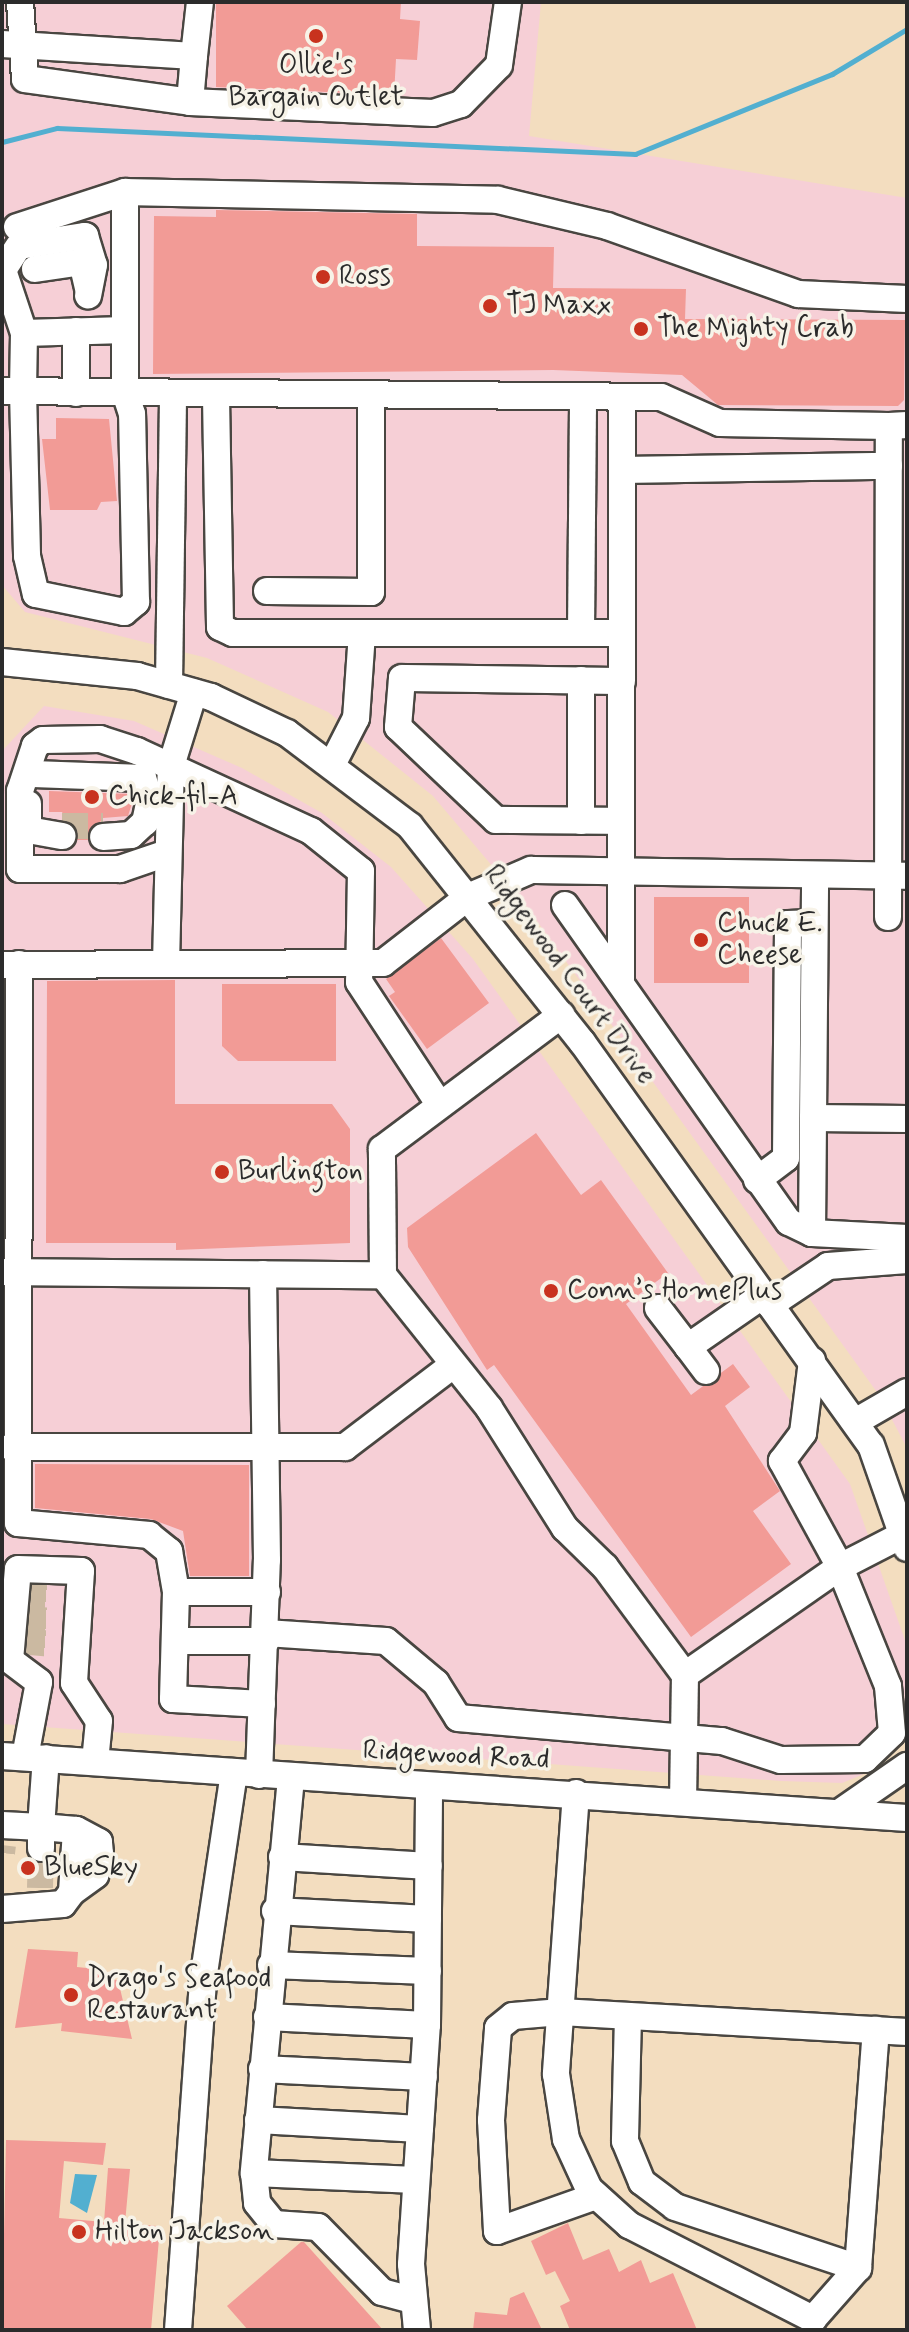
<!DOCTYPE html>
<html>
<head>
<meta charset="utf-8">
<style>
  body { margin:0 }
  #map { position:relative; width:909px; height:2332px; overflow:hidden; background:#f3ddbf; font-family:Mynerve,sans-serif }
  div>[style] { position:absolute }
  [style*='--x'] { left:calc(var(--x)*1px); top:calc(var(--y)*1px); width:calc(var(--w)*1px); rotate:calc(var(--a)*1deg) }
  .built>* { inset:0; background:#f6cfd6 }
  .water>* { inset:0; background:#52afd0 }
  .stream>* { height:5px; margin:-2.5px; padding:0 2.5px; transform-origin:2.5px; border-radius:2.5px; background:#52afd0 }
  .building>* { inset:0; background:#f29b96; transform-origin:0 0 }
  .minor-tunnel>* { height:26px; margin-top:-13px; transform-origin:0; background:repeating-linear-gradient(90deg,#cbb9a1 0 26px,transparent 0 39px) }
  .roads { filter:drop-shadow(2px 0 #494641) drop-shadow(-2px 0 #494641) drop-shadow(0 2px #494641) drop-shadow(0 -2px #494641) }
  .minor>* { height:26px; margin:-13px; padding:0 13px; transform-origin:13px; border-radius:13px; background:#fff }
  .dots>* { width:22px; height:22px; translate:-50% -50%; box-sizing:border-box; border:4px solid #f7f3e8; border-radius:50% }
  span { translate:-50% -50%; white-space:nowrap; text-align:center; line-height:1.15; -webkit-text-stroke:7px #f7f3e8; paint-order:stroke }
  .poi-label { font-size:28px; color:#2b2b2b }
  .left { translate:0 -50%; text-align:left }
  .street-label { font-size:28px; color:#2b2b2b }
  .frame { position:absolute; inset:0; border:4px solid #2b2b2b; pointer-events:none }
</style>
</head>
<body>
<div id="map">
  <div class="built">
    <div style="clip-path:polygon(2px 2px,541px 2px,529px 136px,907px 198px,907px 1448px,879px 1395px,526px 906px,433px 796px,328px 712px,207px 658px,25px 612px,2px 585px)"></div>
    <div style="clip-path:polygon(44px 706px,134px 721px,242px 768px,322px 813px,391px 867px,473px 959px,850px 1484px,907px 1646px,903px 1735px,876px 1769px,842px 1783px,781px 1781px,2px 1724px,2px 751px)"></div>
  </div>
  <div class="water">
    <div style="clip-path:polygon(75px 2174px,97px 2175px,87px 2213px,70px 2203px)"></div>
  </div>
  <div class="stream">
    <div style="--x:2;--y:142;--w:57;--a:-14.3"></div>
    <div style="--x:57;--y:128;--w:579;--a:2.58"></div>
    <div style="--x:635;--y:154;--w:213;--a:-22.1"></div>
    <div style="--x:832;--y:74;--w:87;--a:-31"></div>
  </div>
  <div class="building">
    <div style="clip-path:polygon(216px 2px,401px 2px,400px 19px,420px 21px,417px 60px,396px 59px,394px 95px,216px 87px)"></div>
    <div style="clip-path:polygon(216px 210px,417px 214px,417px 246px,554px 247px,553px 288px,686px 289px,685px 319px,905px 320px,904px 400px,898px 406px,718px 405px,682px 375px,553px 370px,153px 374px,154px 216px,216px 217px)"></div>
    <div style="clip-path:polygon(56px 418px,109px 419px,117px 501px,101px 502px,97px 510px,50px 510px,42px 439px,56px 439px)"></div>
    <div style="clip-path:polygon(49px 791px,131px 794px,133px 800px,128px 816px,103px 818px,88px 840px,77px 840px,62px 812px,49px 812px)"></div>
    <div style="left:654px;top:897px;width:95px;height:86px"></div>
    <div style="clip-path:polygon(441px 938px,489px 1003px,427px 1049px,389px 996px,395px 992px,386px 979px)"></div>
    <div style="clip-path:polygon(175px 980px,175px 1104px,332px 1104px,350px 1129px,350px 1243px,176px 1250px,176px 1243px,46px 1243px,47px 981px)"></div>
    <div style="clip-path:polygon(222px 984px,336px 984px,336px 1061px,238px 1061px,222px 1046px)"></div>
    <div style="clip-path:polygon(536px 1133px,581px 1195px,601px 1180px,668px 1273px,626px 1304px,691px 1395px,733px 1364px,750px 1387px,725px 1406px,780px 1491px,753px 1511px,791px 1564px,691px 1637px,494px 1365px,487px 1370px,408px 1247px,407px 1228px)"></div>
    <div style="clip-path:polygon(35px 1464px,249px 1465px,249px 1576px,190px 1576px,183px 1531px,151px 1519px,35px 1508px)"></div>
    <div style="clip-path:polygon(28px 1949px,78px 1952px,77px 1967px,106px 1970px,106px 1979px,118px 1980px,132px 2039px,61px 2031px,62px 2023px,15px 2028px)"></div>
    <div style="clip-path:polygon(6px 2140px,106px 2143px,103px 2165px,64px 2161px,59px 2218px,104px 2222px,108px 2168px,130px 2169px,125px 2223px,157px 2226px,159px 2239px,151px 2330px,2px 2330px)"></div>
    <div style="clip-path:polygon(568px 2223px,583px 2260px,609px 2249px,619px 2272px,641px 2260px,650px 2283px,673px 2273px,697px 2330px,570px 2330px,560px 2306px,570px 2301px,555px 2271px,546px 2275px,531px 2241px)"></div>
    <div style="clip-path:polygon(301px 2242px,304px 2242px,383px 2330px,248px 2330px,227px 2306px)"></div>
    <div style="clip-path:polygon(524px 2292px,542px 2330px,473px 2330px,475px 2312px,507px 2315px,510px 2298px)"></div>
  </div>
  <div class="minor-tunnel">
    <div style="--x:62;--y:826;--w:41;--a:0"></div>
    <div style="--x:20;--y:1595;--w:37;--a:5"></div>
    <div style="--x:20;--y:1619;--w:36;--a:3"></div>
    <div style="--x:19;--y:1641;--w:37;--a:5"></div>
    <div style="--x:2;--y:1853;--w:8;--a:-83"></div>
    <div style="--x:40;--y:1888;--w:40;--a:-88.6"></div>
  </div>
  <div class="roads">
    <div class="minor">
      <div style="--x:20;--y:2;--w:77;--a:86.3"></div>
      <div style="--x:25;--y:79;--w:167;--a:7.9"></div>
      <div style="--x:2;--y:44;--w:192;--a:3.6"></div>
      <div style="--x:194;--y:56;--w:54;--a:-83.7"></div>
      <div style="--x:194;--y:56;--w:46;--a:95"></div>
      <div style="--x:190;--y:102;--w:243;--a:2.6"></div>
      <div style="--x:433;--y:113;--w:29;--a:-18"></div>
      <div style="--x:461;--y:104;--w:54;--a:-45.7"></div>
      <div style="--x:499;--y:65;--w:64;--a:-81.9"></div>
      <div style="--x:17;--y:227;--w:114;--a:-18"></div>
      <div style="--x:125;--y:192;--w:373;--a:1.2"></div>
      <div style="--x:498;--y:200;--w:112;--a:13.4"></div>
      <div style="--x:607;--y:226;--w:203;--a:19.6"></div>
      <div style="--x:798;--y:294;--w:109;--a:2.6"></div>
      <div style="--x:26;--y:245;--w:60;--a:-8.7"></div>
      <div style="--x:85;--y:236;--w:30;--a:73"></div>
      <div style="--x:94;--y:265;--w:31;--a:101"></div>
      <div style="--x:18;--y:247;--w:27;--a:123"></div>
      <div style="--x:3;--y:270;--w:66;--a:71.6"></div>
      <div style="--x:35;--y:269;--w:48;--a:-8.5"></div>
      <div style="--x:82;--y:262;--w:27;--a:77"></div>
      <div style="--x:125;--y:330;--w:101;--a:178.3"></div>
      <div style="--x:24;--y:333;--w:58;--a:91"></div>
      <div style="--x:23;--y:391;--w:165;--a:88.6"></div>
      <div style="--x:27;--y:556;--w:39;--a:77"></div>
      <div style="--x:36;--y:594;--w:90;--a:11.6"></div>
      <div style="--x:124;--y:612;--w:16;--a:-40"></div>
      <div style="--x:136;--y:602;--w:188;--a:-91.2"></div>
      <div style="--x:132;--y:414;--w:22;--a:-108"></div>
      <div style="--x:125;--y:393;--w:201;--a:-90"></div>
      <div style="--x:76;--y:331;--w:62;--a:90"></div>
      <div style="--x:2;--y:391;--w:659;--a:0.52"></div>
      <div style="--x:661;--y:397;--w:64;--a:23.8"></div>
      <div style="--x:720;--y:423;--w:169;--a:1"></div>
      <div style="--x:216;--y:397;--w:230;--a:89"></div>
      <div style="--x:220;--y:627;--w:14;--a:25"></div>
      <div style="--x:233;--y:633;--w:129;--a:0"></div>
      <div style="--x:362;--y:633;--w:85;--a:94"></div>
      <div style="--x:356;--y:718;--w:53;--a:117.1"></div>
      <div style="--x:622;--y:470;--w:267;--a:-0.9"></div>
      <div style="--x:267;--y:591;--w:104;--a:0.6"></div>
      <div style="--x:371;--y:592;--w:196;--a:-90"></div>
      <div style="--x:362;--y:633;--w:260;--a:0"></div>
      <div style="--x:581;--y:633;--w:237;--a:-89.5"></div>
      <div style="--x:2;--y:662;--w:136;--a:5.9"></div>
      <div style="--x:137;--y:676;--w:77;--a:15.8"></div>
      <div style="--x:211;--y:697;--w:84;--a:25.3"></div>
      <div style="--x:287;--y:733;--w:154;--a:37.1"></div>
      <div style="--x:410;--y:826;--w:276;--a:51.5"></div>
      <div style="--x:582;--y:1042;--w:496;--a:54.4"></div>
      <div style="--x:871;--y:1445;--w:109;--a:70.7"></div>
      <div style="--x:169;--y:685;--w:291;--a:-89.2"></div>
      <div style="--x:33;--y:774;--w:110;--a:2.1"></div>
      <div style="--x:143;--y:778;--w:22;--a:72"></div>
      <div style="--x:150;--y:799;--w:24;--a:102"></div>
      <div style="--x:145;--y:822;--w:19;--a:137"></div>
      <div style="--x:131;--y:835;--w:28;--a:176"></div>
      <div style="--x:28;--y:804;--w:26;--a:90"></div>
      <div style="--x:28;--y:830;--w:35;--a:10"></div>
      <div style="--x:581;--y:821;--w:141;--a:-90"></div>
      <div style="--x:621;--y:821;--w:125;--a:-179.5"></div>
      <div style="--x:496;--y:820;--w:135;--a:-136.5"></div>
      <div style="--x:398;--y:727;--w:49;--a:-85.3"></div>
      <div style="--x:402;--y:678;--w:220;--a:0.8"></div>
      <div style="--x:167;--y:853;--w:50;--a:161.2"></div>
      <div style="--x:120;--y:869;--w:100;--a:180"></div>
      <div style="--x:20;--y:869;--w:78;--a:-90"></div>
      <div style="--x:20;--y:791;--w:47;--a:-71.6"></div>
      <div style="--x:35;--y:746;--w:10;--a:-37"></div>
      <div style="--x:43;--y:740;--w:57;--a:-1"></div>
      <div style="--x:100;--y:739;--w:39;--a:18"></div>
      <div style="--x:137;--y:751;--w:192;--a:24.7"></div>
      <div style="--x:311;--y:831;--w:64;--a:38.7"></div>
      <div style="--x:361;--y:871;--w:111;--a:91"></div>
      <div style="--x:359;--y:982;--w:146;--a:56.7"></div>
      <div style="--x:565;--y:905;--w:388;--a:54.8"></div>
      <div style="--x:789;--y:1222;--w:25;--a:26"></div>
      <div style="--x:812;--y:1233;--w:95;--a:3"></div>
      <div style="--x:888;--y:917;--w:491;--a:-89.9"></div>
      <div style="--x:889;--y:426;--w:18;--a:-3"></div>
      <div style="--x:19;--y:964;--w:559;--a:90.1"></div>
      <div style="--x:18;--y:1523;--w:132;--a:5.2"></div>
      <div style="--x:149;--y:1535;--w:26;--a:39"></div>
      <div style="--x:169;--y:1551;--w:42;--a:80.3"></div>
      <div style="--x:166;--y:964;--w:198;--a:-88.6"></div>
      <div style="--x:171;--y:766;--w:77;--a:-72.7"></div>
      <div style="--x:2;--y:965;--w:381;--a:-0.3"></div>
      <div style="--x:383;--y:963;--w:108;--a:-37.8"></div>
      <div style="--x:468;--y:897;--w:69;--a:-23.2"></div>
      <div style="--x:531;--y:870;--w:376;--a:0.9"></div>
      <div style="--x:621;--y:981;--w:584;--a:-89.9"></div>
      <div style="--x:813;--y:1118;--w:94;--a:0.6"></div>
      <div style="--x:757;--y:1180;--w:36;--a:-37"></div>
      <div style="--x:786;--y:1158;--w:234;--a:-89.5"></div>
      <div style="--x:788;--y:924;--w:26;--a:-2"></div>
      <div style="--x:812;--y:1233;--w:358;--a:-89.5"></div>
      <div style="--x:2;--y:1272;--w:381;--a:0.5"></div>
      <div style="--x:383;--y:1275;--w:170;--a:51.4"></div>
      <div style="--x:489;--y:1408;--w:142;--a:57.7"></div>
      <div style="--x:565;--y:1528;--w:56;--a:44.3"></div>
      <div style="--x:605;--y:1567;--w:134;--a:53.5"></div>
      <div style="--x:383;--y:1275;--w:126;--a:-90.5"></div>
      <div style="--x:382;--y:1149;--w:224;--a:-36.8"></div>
      <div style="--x:770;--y:1305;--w:70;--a:-33.9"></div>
      <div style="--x:828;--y:1266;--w:79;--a:-4.3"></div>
      <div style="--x:658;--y:1308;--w:49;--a:52.4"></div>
      <div style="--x:688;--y:1347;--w:91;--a:-34.7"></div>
      <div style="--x:688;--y:1347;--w:30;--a:53"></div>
      <div style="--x:855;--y:1422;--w:60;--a:-30"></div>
      <div style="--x:11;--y:1447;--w:334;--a:0"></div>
      <div style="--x:345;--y:1447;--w:136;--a:-37.2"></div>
      <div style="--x:266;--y:1633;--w:120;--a:3.8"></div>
      <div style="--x:386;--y:1641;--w:65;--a:40"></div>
      <div style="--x:436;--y:1683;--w:41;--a:57.8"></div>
      <div style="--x:458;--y:1718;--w:265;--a:5"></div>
      <div style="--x:722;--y:1741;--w:62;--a:17.9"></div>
      <div style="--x:781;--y:1760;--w:84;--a:-0.7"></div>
      <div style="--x:865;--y:1759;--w:37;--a:-44"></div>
      <div style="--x:892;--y:1733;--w:47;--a:-94.9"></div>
      <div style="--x:888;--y:1686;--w:128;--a:-112"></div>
      <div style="--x:840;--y:1567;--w:121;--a:-118.7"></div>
      <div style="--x:782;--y:1461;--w:35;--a:-53"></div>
      <div style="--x:803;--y:1433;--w:73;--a:-82.9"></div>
      <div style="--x:175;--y:1641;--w:91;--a:0"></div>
      <div style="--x:262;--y:1704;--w:89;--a:-176.8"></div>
      <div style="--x:173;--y:1699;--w:107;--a:-88.4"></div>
      <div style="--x:176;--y:1592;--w:91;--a:0"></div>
      <div style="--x:2;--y:1756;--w:907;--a:3.92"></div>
      <div style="--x:25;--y:1757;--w:76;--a:-79.4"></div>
      <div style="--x:39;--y:1682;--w:36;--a:-143"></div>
      <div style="--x:10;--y:1660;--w:91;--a:-85"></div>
      <div style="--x:18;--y:1569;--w:63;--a:1.8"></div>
      <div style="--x:81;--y:1571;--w:112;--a:93.6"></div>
      <div style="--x:74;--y:1683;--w:45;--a:56.7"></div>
      <div style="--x:99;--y:1721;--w:41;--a:95.6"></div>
      <div style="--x:259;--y:1775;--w:215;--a:-87.9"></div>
      <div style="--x:267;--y:1560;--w:286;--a:-90.8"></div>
      <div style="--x:291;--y:1778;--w:397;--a:95.4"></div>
      <div style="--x:254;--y:2173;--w:30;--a:84"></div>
      <div style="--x:257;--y:2203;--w:27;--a:51"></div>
      <div style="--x:274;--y:2224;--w:44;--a:3.9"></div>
      <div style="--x:318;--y:2227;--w:91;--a:45.4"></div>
      <div style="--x:382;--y:2292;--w:30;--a:15"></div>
      <div style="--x:576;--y:1793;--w:282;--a:94.1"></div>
      <div style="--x:556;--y:2074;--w:66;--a:81.3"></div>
      <div style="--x:566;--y:2139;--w:55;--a:65.3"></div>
      <div style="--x:589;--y:2189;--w:54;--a:42"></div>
      <div style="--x:629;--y:2225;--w:207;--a:27.1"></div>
      <div style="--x:813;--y:2319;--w:68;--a:-48.6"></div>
      <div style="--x:858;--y:2268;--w:239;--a:-85.7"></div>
      <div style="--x:683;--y:1802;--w:127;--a:-89.1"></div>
      <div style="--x:685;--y:1675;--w:189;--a:-34.9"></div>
      <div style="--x:840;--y:1567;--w:70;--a:-27.3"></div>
      <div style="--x:839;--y:1813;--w:83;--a:-34.7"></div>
      <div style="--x:2;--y:1825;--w:39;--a:3"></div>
      <div style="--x:41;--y:1827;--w:69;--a:-85.9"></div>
      <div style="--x:282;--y:1857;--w:147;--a:3.5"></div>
      <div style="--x:72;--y:1892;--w:29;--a:-36"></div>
      <div style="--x:95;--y:1875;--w:22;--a:-77"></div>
      <div style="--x:100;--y:1854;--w:12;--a:-95"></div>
      <div style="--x:99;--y:1842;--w:26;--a:-152"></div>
      <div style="--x:2;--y:1909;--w:61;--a:-4.7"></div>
      <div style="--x:63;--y:1904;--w:15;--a:-53"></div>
      <div style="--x:72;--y:1892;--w:62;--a:-86.3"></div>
      <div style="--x:76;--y:1830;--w:35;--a:-175"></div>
      <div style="--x:41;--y:1827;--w:21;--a:90"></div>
      <div style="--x:275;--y:1911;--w:153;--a:3"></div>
      <div style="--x:271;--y:1965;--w:157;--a:2.2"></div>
      <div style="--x:628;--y:2016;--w:125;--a:91.4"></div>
      <div style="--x:625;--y:2141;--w:44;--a:67.5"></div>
      <div style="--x:642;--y:2182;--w:41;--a:37.1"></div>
      <div style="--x:675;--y:2207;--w:193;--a:18.4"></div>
      <div style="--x:267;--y:2017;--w:160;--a:2.9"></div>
      <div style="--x:262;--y:2069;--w:162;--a:2.8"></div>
      <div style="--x:258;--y:2120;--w:162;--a:3.2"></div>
      <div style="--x:254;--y:2173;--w:162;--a:2.5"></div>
      <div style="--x:596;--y:2196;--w:105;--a:160.5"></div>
      <div style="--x:497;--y:2231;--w:111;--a:-93.1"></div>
      <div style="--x:491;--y:2120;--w:92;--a:-85.6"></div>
      <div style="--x:498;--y:2028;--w:19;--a:-39"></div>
      <div style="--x:513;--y:2016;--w:48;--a:-4.8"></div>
      <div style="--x:561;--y:2012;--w:347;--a:3.3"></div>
      <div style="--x:178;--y:2330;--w:351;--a:-85.9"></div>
      <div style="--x:203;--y:1980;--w:210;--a:-81.5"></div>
      <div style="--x:417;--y:2330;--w:66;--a:-95.2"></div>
      <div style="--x:411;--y:2264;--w:240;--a:-86.2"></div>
      <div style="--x:427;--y:2025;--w:236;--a:-89.5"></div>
    </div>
  </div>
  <div class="dots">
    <div style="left:316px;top:36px;background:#c8321e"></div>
    <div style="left:323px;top:277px;background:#c8321e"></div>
    <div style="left:490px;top:306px;background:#c8321e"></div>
    <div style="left:641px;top:329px;background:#c8321e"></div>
    <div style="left:92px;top:797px;background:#c8321e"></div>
    <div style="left:701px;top:940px;background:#c8321e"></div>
    <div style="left:222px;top:1172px;background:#c8321e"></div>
    <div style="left:551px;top:1291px;background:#c8321e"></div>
    <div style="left:28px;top:1868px;background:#c8321e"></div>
    <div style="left:71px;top:1995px;background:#c8321e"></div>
    <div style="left:79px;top:2232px;background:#c8321e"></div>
  </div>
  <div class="poi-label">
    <span style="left:316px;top:82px">Ollie's<br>Bargain Outlet</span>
    <span class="left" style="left:339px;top:277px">Ross</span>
    <span class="left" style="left:506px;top:306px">TJ Maxx</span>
    <span class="left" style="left:657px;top:329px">The Mighty Crab</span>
    <span class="left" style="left:108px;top:797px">Chick-fil-A</span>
    <span class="left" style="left:717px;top:940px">Chuck E.<br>Cheese</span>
    <span class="left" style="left:238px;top:1172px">Burlington</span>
    <span class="left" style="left:567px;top:1291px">Conn’s HomePlus</span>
    <span class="left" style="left:44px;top:1868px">BlueSky</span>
    <span class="left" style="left:87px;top:1995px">Drago's Seafood<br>Restaurant</span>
    <span class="left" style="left:95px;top:2232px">Hilton Jackson</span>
  </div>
  <div class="street-label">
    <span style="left:569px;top:975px;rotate:53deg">Ridgewood Court Drive</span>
    <span style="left:456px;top:1756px;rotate:3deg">Ridgewood Road</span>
  </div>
  <div class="frame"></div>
</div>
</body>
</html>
